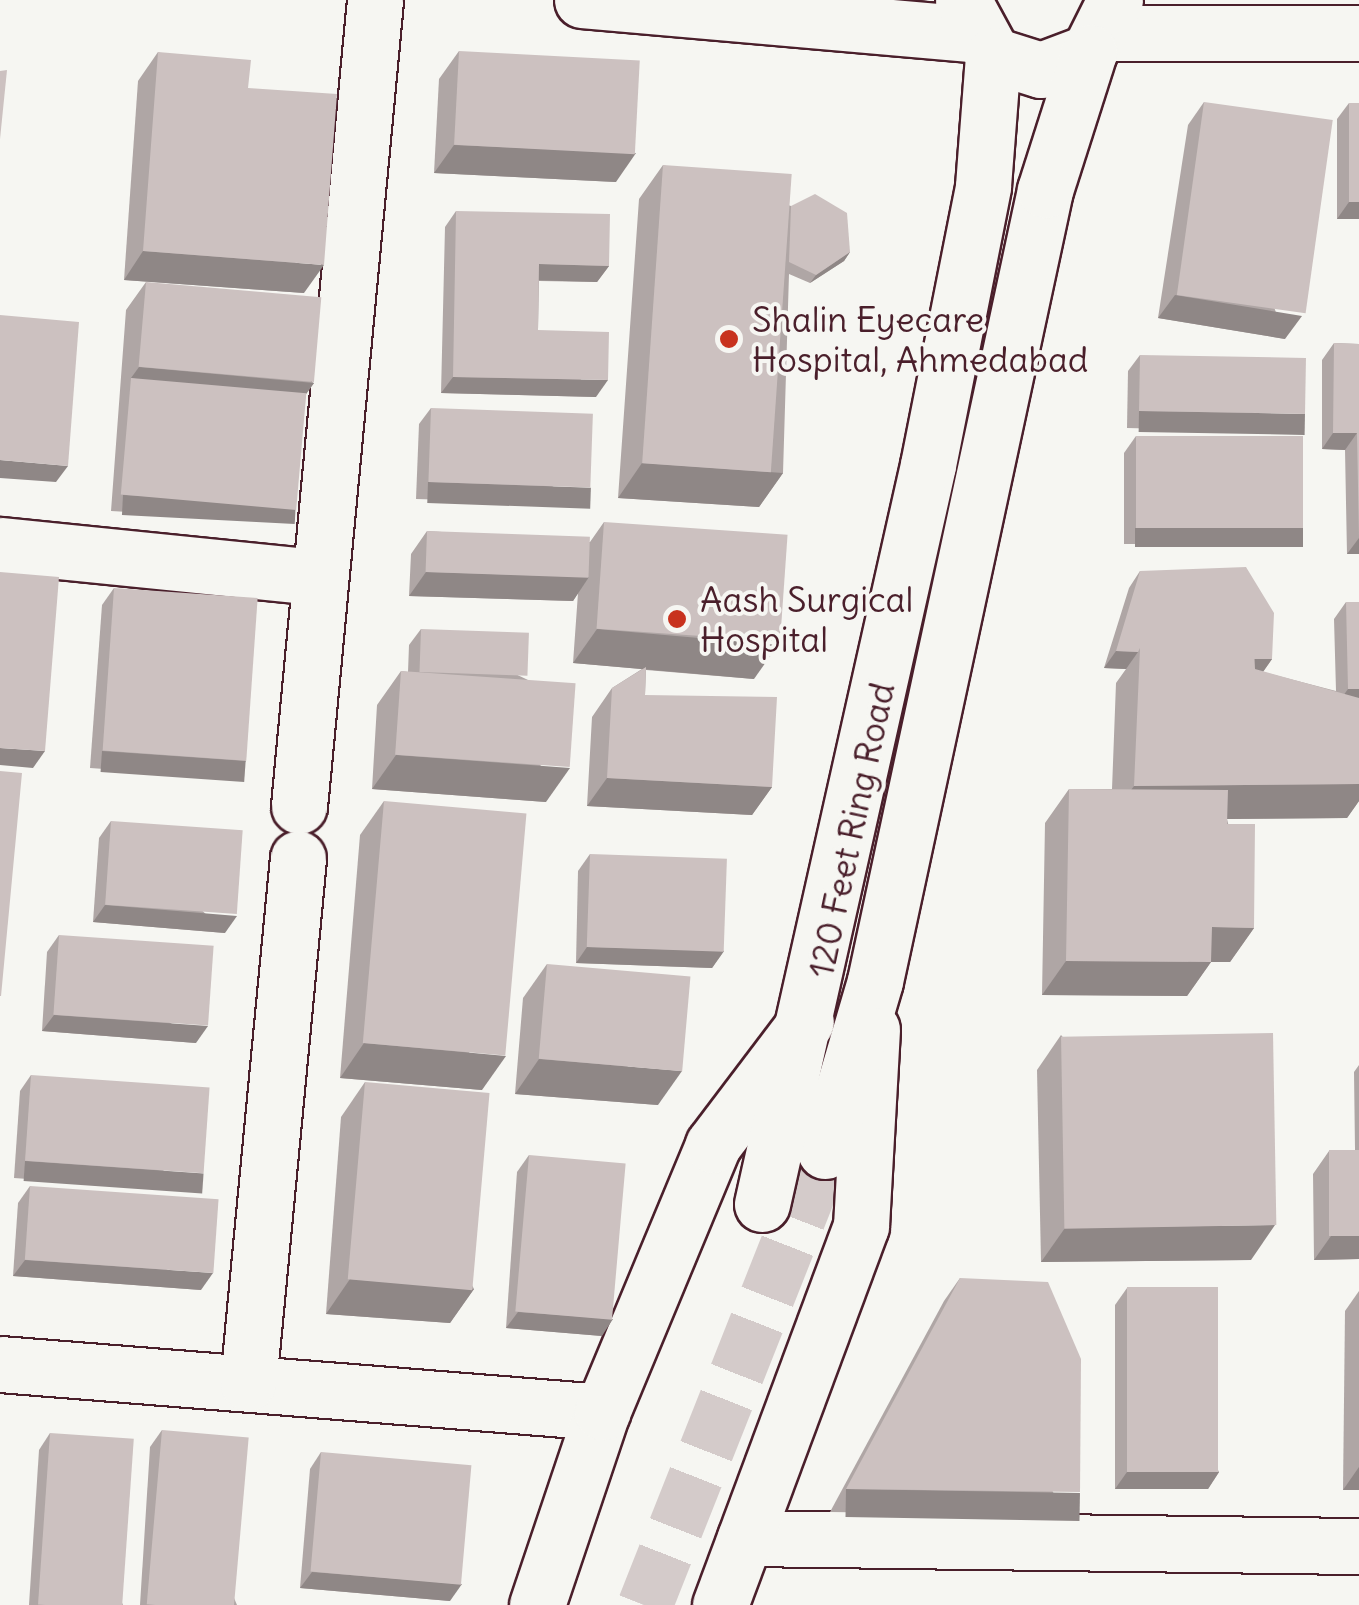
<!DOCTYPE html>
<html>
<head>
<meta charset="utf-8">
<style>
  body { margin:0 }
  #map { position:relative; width:1359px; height:1605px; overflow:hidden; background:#f6f6f2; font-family:Delius,sans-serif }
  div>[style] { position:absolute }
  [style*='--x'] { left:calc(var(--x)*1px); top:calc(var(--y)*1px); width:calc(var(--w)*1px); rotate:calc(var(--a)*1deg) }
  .primary-tunnel>* { height:55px; margin-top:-27.5px; transform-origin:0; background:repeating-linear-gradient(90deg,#d4cbca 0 55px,transparent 0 83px) }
  .roads { filter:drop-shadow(2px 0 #4a1f2b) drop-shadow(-2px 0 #4a1f2b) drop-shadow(0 2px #4a1f2b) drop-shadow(0 -2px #4a1f2b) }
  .street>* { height:55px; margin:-27.5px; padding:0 27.5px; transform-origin:27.5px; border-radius:27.5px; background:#f6f6f2 }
  .secondary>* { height:55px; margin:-27.5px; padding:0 27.5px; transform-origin:27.5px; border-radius:27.5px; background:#f6f6f2 }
  .primary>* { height:55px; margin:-27.5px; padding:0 27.5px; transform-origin:27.5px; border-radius:27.5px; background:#f6f6f2 }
  .wall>* { inset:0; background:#afa6a5 }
  .shaded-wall>* { inset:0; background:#8f8786; transform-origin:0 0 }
  .building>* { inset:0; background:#ccc1c0; transform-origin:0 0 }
  .dots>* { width:28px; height:28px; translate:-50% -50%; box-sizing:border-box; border:5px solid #f6f6f2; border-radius:50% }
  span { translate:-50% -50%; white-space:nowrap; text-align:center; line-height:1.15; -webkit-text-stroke:8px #f6f6f2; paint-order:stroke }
  .poi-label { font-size:35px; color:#4a1f2b }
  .left { translate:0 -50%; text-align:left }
  .street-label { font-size:35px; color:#4a1f2b }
</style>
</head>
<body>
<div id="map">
  <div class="primary-tunnel">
    <div style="--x:645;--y:1605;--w:488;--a:-68.4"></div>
  </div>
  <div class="roads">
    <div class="street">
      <div style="--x:0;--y:545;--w:316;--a:5.8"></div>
      <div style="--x:299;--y:806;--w:810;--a:-84.61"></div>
      <div style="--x:0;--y:1364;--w:604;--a:4.56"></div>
      <div style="--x:248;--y:1383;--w:527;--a:-84.56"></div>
      <div style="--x:745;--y:1538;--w:614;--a:0.75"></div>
    </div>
    <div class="secondary">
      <div style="--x:582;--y:0;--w:393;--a:5"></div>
      <div style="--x:1105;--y:33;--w:254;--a:0"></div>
      <div style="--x:537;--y:1605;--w:204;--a:-71.4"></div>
      <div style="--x:602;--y:1412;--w:289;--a:-67.4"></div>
      <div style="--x:713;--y:1145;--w:154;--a:-52.9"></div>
      <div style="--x:720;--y:1605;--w:404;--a:-69.6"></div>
      <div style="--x:861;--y:1226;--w:197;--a:-86.8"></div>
    </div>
    <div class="primary">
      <div style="--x:963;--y:0;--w:63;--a:61.4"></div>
      <div style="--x:993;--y:55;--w:50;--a:17.4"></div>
      <div style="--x:1041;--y:70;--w:51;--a:-20.6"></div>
      <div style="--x:1089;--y:52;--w:58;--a:-63.4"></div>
      <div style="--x:825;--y:1151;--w:177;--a:-73.6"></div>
      <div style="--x:875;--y:981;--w:809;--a:-77.87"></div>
      <div style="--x:1045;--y:190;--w:145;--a:-72.3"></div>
      <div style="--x:762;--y:1204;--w:757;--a:-77.34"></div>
      <div style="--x:928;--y:465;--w:284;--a:-78.8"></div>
      <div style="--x:983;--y:186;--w:131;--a:-85.6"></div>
    </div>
  </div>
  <div class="wall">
    <div style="clip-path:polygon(459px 51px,616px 182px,434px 173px,439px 79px)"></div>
    <div style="clip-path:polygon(158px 52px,248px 88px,304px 293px,124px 280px,138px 81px)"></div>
    <div style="clip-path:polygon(1204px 102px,1285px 339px,1158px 318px,1188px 125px)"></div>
    <div style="clip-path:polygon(1349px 103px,1359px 103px,1359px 219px,1337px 219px,1337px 119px)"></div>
    <div style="clip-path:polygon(663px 165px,791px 206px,850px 252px,844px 261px,810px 283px,789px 274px,783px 473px,759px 507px,618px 498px,639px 199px)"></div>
    <div style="clip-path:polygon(456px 211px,609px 266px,597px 282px,539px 281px,538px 330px,596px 397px,441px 393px,445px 227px)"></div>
    <div style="clip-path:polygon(146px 282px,314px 383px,306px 394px,285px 521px,111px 511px,126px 310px)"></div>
    <div style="clip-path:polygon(1334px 343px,1359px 344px,1359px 554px,1347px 554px,1345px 450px,1322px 449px,1322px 360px)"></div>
    <div style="clip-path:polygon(1140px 355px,1293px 432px,1127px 428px,1128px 371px)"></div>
    <div style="clip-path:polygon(431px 408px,580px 504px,416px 499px,419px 424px)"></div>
    <div style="clip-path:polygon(1136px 436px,1291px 544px,1124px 544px,1124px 453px)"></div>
    <div style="clip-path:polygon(604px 522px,754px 679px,646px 670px,645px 695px,772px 787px,752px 815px,587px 806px,592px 717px,612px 688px,642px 669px,573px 663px,578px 593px,573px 601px,409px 596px,411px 554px,427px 531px,590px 542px)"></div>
    <div style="clip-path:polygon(1140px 571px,1272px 659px,1263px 672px,1336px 691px,1334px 619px,1346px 602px,1359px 602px,1359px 801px,1347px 818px,1227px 819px,1254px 928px,1230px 962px,1211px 962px,1187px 996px,1042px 995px,1045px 823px,1069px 789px,1112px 789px,1116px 683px,1126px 669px,1104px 668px,1129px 588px)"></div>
    <div style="clip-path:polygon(114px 588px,246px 761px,234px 778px,90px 768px,102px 605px)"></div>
    <div style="clip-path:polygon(421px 629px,528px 680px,546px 802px,372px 789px,377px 705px,401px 671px,408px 672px,409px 645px)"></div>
    <div style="clip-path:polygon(384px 801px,482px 1090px,340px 1078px,360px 835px)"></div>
    <div style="clip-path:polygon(111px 821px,225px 933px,93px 922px,99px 838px)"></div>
    <div style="clip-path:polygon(590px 854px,724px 951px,712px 968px,576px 963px,578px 871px)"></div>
    <div style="clip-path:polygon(59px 935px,196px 1043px,42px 1031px,47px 952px)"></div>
    <div style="clip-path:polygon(547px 964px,658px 1105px,515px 1094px,523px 998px)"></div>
    <div style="clip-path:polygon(1061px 1035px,1251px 1260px,1041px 1262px,1037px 1070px)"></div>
    <div style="clip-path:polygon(1359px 1065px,1359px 1259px,1314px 1260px,1313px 1174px,1329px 1151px,1355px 1150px,1354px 1072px)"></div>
    <div style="clip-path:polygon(31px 1075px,192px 1191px,14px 1178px,20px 1091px)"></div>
    <div style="clip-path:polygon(365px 1082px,474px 1289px,450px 1323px,326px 1314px,341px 1117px)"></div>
    <div style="clip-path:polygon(529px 1155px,602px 1336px,506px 1328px,517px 1172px)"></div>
    <div style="clip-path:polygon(30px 1186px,201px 1290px,13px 1276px,18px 1203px)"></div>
    <div style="clip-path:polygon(960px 1278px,1063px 1515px,830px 1512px,944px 1301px)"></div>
    <div style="clip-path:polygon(1127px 1288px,1219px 1472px,1208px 1489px,1115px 1489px,1115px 1305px)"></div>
    <div style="clip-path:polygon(1359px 1291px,1359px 1490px,1343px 1490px,1345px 1311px)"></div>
    <div style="clip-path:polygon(162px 1430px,237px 1605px,140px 1605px,150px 1447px)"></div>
    <div style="clip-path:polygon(50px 1433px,123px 1605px,29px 1605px,39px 1450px)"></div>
    <div style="clip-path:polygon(321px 1452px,450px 1601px,300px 1588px,310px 1469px)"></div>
  </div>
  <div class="shaded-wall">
    <div style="clip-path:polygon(454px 145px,636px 153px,616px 182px,434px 173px)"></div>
    <div style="clip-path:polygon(1349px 202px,1359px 202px,1359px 219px,1337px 219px)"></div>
    <div style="clip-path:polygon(143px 251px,324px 265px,304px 293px,124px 280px)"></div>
    <div style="clip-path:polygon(850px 252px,844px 261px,810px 283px,816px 275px)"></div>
    <div style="clip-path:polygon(539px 264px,609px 266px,597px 282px,527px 280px)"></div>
    <div style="clip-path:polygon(1175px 295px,1302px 316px,1285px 339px,1158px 318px)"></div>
    <div style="clip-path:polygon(139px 367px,314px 383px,294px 411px,131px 378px)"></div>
    <div style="clip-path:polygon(453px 377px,608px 380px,596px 397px,441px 393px)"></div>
    <div style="left:1139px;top:411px;width:166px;height:21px;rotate:1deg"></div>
    <div style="clip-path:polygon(1333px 433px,1357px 433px,1345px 450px,1322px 449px)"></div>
    <div style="clip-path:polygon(0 460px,68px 466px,56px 482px,0 478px)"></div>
    <div style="clip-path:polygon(642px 463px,783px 473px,759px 507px,618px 498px)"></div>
    <div style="left:428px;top:482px;width:163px;height:21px;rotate:2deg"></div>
    <div style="left:123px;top:495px;width:173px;height:20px;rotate:3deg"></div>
    <div style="left:1135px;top:528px;width:168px;height:19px"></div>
    <div style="clip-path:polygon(1359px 538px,1359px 554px,1347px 554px)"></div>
    <div style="clip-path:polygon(426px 572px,589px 577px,573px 601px,409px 596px)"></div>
    <div style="clip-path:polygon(597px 629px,778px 645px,754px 679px,573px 663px)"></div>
    <div style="clip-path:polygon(1116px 651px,1138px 652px,1126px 669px,1104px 668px)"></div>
    <div style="clip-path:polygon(1140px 653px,1272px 659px,1260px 676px)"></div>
    <div style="clip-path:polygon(1348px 689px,1359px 689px,1359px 705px,1336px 706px)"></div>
    <div style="clip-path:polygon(0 748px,45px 751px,33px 768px,0 765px)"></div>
    <div style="left:102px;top:751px;width:144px;height:21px;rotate:4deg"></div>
    <div style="clip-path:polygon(396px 755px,570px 768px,546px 802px,372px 789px)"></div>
    <div style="clip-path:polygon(607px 778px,772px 787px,752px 815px,587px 806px)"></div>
    <div style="clip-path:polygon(1359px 784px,1359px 801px,1347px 818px,1110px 820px,1134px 786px)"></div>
    <div style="clip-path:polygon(105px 905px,237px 916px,225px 933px,93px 922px)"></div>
    <div style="clip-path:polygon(1212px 927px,1254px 928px,1230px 962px,1188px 962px)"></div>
    <div style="clip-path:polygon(587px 947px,724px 951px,712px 968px,576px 963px)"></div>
    <div style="clip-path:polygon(1066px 961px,1211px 962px,1187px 996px,1042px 995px)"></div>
    <div style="clip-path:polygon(54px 1015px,208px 1026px,196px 1043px,42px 1031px)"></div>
    <div style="clip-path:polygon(364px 1043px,506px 1056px,482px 1090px,340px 1078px)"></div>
    <div style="clip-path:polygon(539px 1059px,682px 1071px,658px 1105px,515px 1094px)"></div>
    <div style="left:25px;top:1161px;width:179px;height:20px;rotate:4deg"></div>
    <div style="clip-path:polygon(1275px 1225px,1251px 1260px,1041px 1262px,1065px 1228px)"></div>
    <div style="clip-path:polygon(1331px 1236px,1359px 1236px,1359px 1259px,1314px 1260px)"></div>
    <div style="clip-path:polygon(25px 1260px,213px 1273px,201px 1290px,13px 1276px)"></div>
    <div style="clip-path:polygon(350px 1279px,474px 1289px,450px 1323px,326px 1314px)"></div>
    <div style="clip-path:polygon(518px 1312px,613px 1319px,602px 1336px,506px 1328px)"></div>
    <div style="clip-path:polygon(1359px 1467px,1359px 1490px,1343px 1490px)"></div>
    <div style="clip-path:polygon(1127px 1472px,1219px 1472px,1208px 1489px,1115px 1489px)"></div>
    <div style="left:846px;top:1489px;width:234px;height:28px;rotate:1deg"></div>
    <div style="clip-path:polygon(312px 1572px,462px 1584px,450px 1601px,300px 1588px)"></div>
  </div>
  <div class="building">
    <div style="left:459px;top:51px;width:181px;height:94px;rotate:3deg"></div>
    <div style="clip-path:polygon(158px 52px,251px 60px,248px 88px,337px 94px,324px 265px,143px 251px)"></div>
    <div style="clip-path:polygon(7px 70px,0 139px,0 71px)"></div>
    <div style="left:1204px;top:102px;width:130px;height:195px;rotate:8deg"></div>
    <div style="left:1349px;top:103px;width:10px;height:99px"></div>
    <div style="left:663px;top:165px;width:129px;height:299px;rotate:4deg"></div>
    <div style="clip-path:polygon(815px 194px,847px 213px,850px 252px,816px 275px,789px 262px,791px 206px)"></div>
    <div style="clip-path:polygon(456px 211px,610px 214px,609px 266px,539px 264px,538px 330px,609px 332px,608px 380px,453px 377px)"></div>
    <div style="left:146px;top:282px;width:176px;height:85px;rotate:5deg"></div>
    <div style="clip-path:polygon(0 315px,79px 322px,68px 466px,0 460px)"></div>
    <div style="clip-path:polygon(1334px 343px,1359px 344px,1359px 538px,1357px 433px,1333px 433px)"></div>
    <div style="left:1140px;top:355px;width:166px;height:56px;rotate:1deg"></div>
    <div style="left:131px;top:378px;width:176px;height:117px;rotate:5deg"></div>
    <div style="left:431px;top:408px;width:162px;height:74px;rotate:2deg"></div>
    <div style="left:1136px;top:436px;width:167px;height:92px"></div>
    <div style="left:604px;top:522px;width:184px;height:107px;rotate:4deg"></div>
    <div style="left:427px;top:531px;width:163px;height:41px;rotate:2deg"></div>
    <div style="clip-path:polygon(1246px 567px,1274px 613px,1272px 659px,1254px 659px,1254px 648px,1140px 648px,1138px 652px,1116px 651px,1140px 571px)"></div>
    <div style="clip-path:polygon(0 572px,59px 577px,45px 751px,0 748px)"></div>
    <div style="left:114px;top:588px;width:144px;height:163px;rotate:4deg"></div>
    <div style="clip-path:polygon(1346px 602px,1359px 602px,1359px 689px,1348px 689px)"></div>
    <div style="left:421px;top:629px;width:108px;height:43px;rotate:2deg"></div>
    <div style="clip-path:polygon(1140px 648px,1254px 648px,1255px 669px,1359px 698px,1359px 784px,1134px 786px)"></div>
    <div style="clip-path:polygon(646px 667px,645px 695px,777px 697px,772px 787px,607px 778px,612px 688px)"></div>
    <div style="left:401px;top:671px;width:175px;height:84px;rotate:4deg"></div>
    <div style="clip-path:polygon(0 771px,22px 773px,1px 996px,0 996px)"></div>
    <div style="clip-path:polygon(1069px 789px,1228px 790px,1227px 824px,1255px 824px,1254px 928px,1212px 927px,1211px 962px,1066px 961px)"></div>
    <div style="left:384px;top:801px;width:143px;height:243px;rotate:5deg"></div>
    <div style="left:111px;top:821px;width:132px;height:84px;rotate:4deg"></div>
    <div style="left:590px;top:854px;width:137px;height:93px;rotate:2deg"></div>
    <div style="left:59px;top:935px;width:155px;height:80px;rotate:4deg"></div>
    <div style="left:547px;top:964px;width:144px;height:95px;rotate:5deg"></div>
    <div style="left:1273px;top:1033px;width:192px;height:212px;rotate:89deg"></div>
    <div style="left:31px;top:1075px;width:179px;height:86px;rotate:4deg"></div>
    <div style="left:365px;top:1082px;width:125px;height:198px;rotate:5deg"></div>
    <div style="left:1359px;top:1150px;width:86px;height:30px;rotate:90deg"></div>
    <div style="left:529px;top:1155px;width:97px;height:157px;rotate:5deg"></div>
    <div style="left:30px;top:1186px;width:189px;height:74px;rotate:4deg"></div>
    <div style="clip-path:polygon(960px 1278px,1048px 1282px,1081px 1359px,1080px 1492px,846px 1489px)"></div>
    <div style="left:1218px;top:1287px;width:185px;height:91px;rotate:90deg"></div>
    <div style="left:162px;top:1430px;width:87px;height:175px;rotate:5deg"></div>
    <div style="left:50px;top:1433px;width:84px;height:172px;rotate:4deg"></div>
    <div style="left:321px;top:1452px;width:151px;height:120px;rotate:5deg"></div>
  </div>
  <div class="dots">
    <div style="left:729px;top:339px;background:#c8321e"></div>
    <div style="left:677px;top:619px;background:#c8321e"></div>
  </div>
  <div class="poi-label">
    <span class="left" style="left:752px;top:339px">Shalin Eyecare<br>Hospital, Ahmedabad</span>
    <span class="left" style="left:700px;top:619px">Aash Surgical<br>Hospital</span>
  </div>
  <div class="street-label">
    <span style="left:851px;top:830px;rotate:-78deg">120 Feet Ring Road</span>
  </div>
</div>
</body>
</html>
